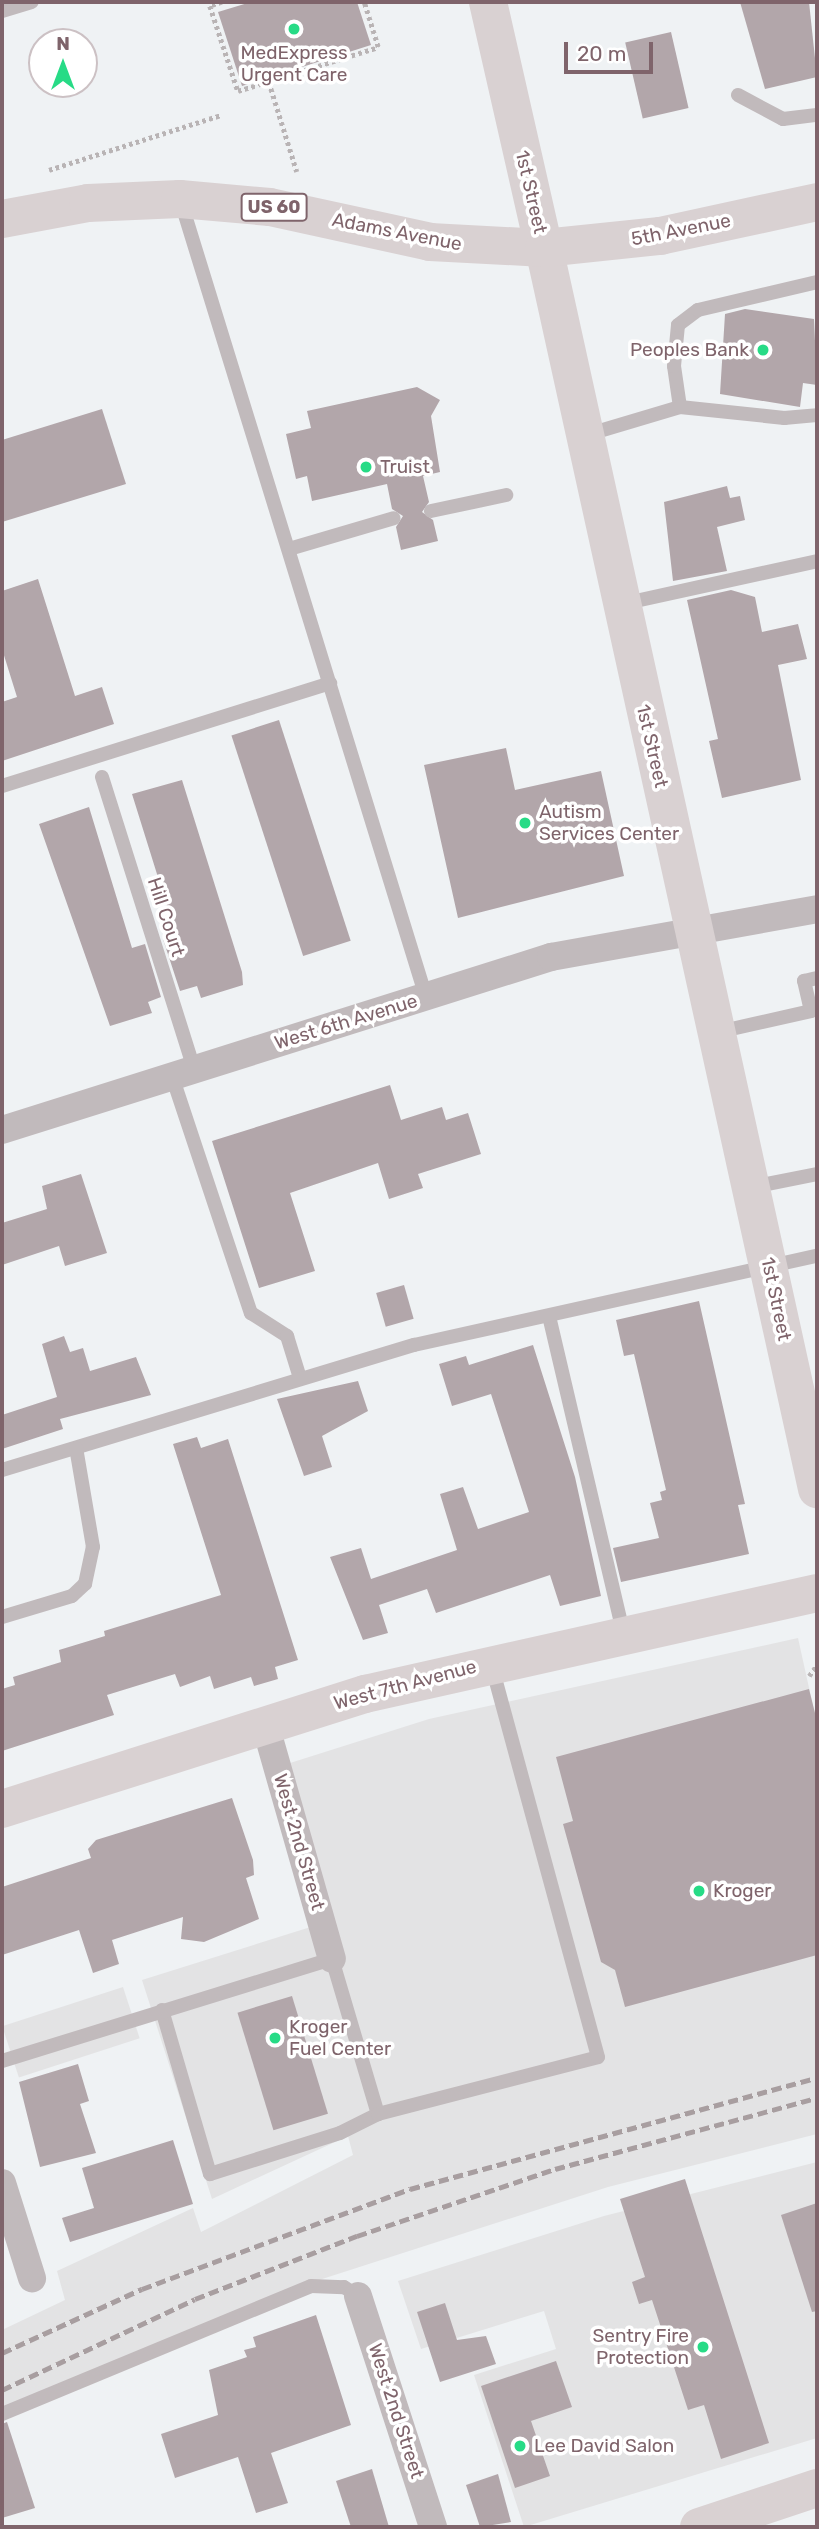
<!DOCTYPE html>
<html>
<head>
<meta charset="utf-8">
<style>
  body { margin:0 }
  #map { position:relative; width:819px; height:2529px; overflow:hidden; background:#eff2f4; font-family:Rubik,sans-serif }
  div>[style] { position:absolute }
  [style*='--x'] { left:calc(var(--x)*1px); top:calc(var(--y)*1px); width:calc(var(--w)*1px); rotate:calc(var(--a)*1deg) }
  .built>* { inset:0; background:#e3e3e4; transform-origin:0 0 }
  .building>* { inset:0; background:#b2a6aa; transform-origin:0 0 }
  .path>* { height:4.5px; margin-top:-2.25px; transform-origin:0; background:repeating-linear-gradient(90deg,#b9b4b5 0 3.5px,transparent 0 7px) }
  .lane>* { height:14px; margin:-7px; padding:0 7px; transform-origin:7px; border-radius:7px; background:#c1babc }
  .street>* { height:28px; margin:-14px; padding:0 14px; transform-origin:14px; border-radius:14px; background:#c1babc }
  .secondary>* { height:38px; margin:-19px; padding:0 19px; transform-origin:19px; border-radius:19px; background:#d9d1d2 }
  .primary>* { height:38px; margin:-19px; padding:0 19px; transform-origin:19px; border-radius:19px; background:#d9d1d2 }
  .rail>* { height:5px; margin-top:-2.5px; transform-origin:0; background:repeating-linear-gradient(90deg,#a89ea0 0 10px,transparent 0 15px) }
  .dots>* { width:19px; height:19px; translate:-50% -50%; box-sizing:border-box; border:4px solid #fff; border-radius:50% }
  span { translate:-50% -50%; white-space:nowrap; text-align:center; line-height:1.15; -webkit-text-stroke:7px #fff; paint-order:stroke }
  .shield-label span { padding:2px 5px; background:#fff; border:2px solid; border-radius:5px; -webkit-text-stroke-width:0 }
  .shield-label { font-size:18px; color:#7f646b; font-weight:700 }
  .poi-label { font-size:19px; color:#7f646b }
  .right { translate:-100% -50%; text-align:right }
  .left { translate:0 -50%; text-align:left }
  .street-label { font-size:19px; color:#7f646b }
  .frame { position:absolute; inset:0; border:4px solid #7f646b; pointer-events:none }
  .north { position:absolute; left:28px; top:28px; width:70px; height:70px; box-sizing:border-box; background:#fff; border:2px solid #ccc1c4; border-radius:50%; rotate:0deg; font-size:19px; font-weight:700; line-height:28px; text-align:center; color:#7f646b }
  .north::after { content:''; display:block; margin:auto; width:24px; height:32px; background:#27db86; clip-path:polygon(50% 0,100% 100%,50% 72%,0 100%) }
  .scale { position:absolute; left:564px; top:42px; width:89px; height:32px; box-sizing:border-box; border:4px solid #7f646b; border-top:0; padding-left:9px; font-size:21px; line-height:24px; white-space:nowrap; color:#7f646b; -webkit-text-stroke:5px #fff; paint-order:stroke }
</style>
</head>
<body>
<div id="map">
  <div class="built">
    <div style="clip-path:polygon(798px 1638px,817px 1724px,817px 2134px,608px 2187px,316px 2281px,2px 2420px,2px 2330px,65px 2300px,57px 2271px,193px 2208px,201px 2232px,353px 2155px,348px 2136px,212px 2199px,142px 1980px,317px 1925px,268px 1770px,429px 1719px)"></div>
    <div style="left:123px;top:1987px;width:54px;height:127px;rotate:72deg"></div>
    <div style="clip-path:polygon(817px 2162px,817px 2438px,524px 2527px,474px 2375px,556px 2349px,544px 2311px,421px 2349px,398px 2281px,604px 2216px)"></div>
  </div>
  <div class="building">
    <div style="clip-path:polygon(251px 2px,357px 2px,371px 45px,242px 86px,218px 12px)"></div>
    <div style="clip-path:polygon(740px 2px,809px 2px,817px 77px,765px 89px)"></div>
    <div style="left:671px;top:32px;width:78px;height:47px;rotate:77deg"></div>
    <div style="clip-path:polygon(745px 309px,814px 319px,817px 385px,803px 383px,800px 407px,720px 394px,725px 314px)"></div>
    <div style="clip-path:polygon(417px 387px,440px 400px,431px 416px,440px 472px,423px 476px,429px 502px,422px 512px,433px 520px,438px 541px,401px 550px,396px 527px,403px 516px,392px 509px,387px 484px,312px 501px,307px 476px,296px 479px,286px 434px,311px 428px,307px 411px)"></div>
    <div style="clip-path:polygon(102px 409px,126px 484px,2px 522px,2px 440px)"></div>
    <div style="clip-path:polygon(727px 486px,730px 498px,740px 496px,745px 520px,717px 527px,727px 571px,673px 581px,664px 502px)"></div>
    <div style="clip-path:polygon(38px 579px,75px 696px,102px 687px,114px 724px,2px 761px,2px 702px,17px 697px,2px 649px,2px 591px)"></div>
    <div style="clip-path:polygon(731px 590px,755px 597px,762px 632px,798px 624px,807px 659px,778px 665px,801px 780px,722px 798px,709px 741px,718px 739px,687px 600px)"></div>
    <div style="left:279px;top:720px;width:232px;height:50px;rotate:72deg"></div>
    <div style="clip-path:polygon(506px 748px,515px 790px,601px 771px,624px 876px,458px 918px,424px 765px)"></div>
    <div style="clip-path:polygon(182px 780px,242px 972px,243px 985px,201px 998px,197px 986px,180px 991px,163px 939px,176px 935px,132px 794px)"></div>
    <div style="clip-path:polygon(89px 807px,132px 948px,145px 944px,161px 997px,148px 1002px,152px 1013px,110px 1026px,39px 824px)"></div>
    <div style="clip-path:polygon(390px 1085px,401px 1120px,442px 1107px,446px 1120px,468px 1113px,481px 1154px,418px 1174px,423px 1188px,389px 1199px,378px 1163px,290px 1193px,315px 1271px,259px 1288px,212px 1141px)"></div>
    <div style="clip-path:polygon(81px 1174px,107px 1253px,65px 1266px,59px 1246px,2px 1265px,2px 1223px,47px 1209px,42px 1186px)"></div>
    <div style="left:404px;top:1285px;width:35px;height:29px;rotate:74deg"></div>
    <div style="clip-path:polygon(699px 1301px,745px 1504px,738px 1505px,749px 1554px,621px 1582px,613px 1548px,659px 1538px,650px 1503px,662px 1500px,660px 1492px,666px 1490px,634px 1354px,624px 1356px,616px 1320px)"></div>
    <div style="clip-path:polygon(64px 1336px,70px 1352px,83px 1348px,90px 1371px,136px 1357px,151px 1395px,60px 1419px,63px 1429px,2px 1449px,2px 1415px,57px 1397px,42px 1344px)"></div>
    <div style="clip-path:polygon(533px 1345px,575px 1477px,601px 1596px,560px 1606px,550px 1575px,436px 1613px,427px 1589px,379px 1605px,388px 1633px,363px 1640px,330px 1557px,361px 1548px,371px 1579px,457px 1550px,440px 1494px,463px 1487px,478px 1529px,529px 1512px,491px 1394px,452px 1406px,439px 1364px,466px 1356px,469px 1365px)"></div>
    <div style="clip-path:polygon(358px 1381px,368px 1411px,322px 1436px,332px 1467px,304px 1476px,277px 1399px)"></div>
    <div style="clip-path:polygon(197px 1437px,201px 1448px,228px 1439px,298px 1660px,275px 1667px,278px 1679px,254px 1686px,251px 1677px,214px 1689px,210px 1676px,180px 1687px,175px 1674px,107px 1695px,114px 1715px,2px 1751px,2px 1689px,15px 1685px,13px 1677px,61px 1662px,59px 1650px,105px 1636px,104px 1631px,221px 1595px,173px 1444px)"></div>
    <div style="clip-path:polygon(809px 1689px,817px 1721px,817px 1955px,625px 2007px,615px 1970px,601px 1962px,563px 1824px,573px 1821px,556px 1757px)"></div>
    <div style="clip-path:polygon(232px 1798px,253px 1860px,254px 1875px,246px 1878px,259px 1919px,204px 1942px,181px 1939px,183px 1917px,112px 1940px,119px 1964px,93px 1973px,79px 1930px,2px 1955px,2px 1887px,91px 1858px,88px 1849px,96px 1840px)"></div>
    <div style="left:292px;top:1996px;width:123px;height:57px;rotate:73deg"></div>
    <div style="clip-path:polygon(78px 2064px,89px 2101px,80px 2104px,96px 2153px,40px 2167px,19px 2082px)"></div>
    <div style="clip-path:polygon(173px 2140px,193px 2204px,70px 2242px,62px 2218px,94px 2208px,82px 2168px)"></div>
    <div style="clip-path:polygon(685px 2179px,769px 2443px,721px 2459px,704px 2405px,688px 2410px,652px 2300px,639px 2304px,632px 2282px,645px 2277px,620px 2199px)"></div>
    <div style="clip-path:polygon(817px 2203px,817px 2311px,812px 2312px,781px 2215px)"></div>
    <div style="clip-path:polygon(445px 2303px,457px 2340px,486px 2336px,496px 2364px,440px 2382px,417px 2312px)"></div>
    <div style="clip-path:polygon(316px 2315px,351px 2425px,271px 2453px,288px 2503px,256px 2513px,238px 2457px,175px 2478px,161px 2434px,218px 2415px,209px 2370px,247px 2357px,244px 2350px,256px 2347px,253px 2337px)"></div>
    <div style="clip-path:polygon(556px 2361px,572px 2407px,531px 2421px,550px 2476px,515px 2488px,481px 2386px)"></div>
    <div style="clip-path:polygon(7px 2422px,35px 2508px,2px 2518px,2px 2424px)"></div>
    <div style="clip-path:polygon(372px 2469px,389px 2527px,351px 2527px,336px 2481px)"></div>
    <div style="clip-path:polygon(498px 2474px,511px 2522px,480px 2527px,466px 2485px)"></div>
  </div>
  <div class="path">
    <div style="--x:222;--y:2;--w:13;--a:162"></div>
    <div style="--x:210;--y:6;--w:89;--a:71.8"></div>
    <div style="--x:238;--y:91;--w:147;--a:-17.4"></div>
    <div style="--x:378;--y:47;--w:47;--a:-107.3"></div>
    <div style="--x:269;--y:82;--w:94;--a:72.7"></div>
    <div style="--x:49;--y:170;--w:181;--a:-17.7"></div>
    <div style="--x:809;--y:1676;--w:14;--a:-54"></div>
  </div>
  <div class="lane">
    <div style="--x:2;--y:11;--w:31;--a:-17"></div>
    <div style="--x:738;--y:95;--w:51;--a:28.1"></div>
    <div style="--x:783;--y:119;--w:34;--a:-7"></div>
    <div style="--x:181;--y:202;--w:832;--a:72.87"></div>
    <div style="--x:680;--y:407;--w:41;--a:-98.3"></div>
    <div style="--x:674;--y:366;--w:41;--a:-84.4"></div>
    <div style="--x:678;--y:325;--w:25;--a:-37"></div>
    <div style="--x:698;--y:310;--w:122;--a:-13.2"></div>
    <div style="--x:586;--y:435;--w:98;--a:-16.6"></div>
    <div style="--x:680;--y:407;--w:105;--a:6"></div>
    <div style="--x:784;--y:418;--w:33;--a:-5"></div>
    <div style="--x:431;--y:511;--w:77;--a:-12"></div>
    <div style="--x:289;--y:549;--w:109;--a:-16.4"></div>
    <div style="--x:622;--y:604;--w:200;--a:-12.4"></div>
    <div style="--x:102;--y:777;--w:306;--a:72.5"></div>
    <div style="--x:2;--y:786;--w:344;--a:-17.4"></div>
    <div style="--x:718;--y:1032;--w:95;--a:-12.7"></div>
    <div style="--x:811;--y:1011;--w:31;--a:-103"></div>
    <div style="--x:804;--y:981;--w:13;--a:-13"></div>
    <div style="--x:172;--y:1076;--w:250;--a:71.6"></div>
    <div style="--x:251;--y:1313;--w:43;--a:32.6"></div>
    <div style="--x:287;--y:1336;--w:44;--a:72.8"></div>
    <div style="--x:752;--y:1187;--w:66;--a:-11.3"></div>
    <div style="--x:549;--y:1316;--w:325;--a:76.8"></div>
    <div style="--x:2;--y:1470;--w:431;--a:-16.9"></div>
    <div style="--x:414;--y:1345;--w:413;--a:-12.5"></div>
    <div style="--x:2;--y:1617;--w:73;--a:-16.7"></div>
    <div style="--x:72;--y:1596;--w:18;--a:-43"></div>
    <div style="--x:85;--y:1584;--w:38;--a:-78"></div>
    <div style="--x:93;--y:1547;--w:100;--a:-99.7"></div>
    <div style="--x:162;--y:2010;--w:171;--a:73.7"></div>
    <div style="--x:210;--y:2174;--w:136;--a:-17.5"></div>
    <div style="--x:340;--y:2133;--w:42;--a:-26.6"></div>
    <div style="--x:2;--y:2061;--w:345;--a:-17.2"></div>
    <div style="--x:332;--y:1959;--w:162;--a:73.5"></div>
    <div style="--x:378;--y:2114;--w:227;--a:-14.5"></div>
    <div style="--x:598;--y:2057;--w:405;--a:-105.2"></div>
    <div style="--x:2;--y:2414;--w:334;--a:-22.5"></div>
    <div style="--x:311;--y:2286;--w:33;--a:2"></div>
    <div style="--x:344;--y:2287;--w:17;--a:33"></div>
  </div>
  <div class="street">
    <div style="--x:2;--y:1130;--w:576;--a:-17.49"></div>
    <div style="--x:551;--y:957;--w:270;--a:-10.2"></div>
    <div style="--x:265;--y:1724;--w:244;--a:74.1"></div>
    <div style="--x:2;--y:2183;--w:100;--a:72.5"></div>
    <div style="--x:358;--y:2296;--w:243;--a:72"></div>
  </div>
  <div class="secondary">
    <div style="--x:544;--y:248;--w:1271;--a:77.59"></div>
    <div style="--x:2;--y:1809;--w:381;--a:-17.6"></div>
    <div style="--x:365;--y:1694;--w:463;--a:-12.6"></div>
    <div style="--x:699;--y:2527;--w:124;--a:-18.3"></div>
  </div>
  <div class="primary">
    <div style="--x:488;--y:2;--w:252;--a:77.2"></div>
    <div style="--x:2;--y:219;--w:87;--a:-10.5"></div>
    <div style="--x:88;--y:203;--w:92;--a:-2.5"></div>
    <div style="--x:180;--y:199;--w:90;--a:5.1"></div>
    <div style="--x:270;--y:207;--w:164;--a:12.3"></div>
    <div style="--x:430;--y:242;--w:114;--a:3"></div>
    <div style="--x:544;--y:248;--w:117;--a:-5.9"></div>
    <div style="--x:660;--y:236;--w:161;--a:-12.2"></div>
  </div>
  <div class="rail">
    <div style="--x:2;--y:2353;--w:154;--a:-24.6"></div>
    <div style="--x:142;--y:2289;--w:286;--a:-20.5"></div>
    <div style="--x:410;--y:2189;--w:422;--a:-15.3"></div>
    <div style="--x:2;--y:2390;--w:213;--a:-25.2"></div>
    <div style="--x:195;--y:2299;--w:174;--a:-21.3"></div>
    <div style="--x:357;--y:2236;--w:209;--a:-18.7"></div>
    <div style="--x:555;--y:2169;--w:271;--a:-15.2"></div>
  </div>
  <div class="dots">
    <div style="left:294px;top:29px;background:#27db86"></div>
    <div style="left:763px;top:350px;background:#27db86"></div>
    <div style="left:366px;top:467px;background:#27db86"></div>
    <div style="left:525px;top:823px;background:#27db86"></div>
    <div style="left:699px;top:1891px;background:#27db86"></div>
    <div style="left:275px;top:2038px;background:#27db86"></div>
    <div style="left:703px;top:2347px;background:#27db86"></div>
    <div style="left:520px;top:2446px;background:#27db86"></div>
  </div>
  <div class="shield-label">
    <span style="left:274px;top:207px">US 60</span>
  </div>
  <div class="poi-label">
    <span style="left:294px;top:64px">MedExpress<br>Urgent Care</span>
    <span class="right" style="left:749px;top:350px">Peoples Bank</span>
    <span class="left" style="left:380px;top:467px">Truist</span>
    <span class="left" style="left:539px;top:823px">Autism<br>Services Center</span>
    <span class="left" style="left:713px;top:1891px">Kroger</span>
    <span class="left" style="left:289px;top:2038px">Kroger<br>Fuel Center</span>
    <span class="right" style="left:689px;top:2347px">Sentry Fire<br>Protection</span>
    <span class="left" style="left:534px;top:2446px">Lee David Salon</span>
  </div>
  <div class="street-label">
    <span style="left:531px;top:192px;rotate:77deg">1st Street</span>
    <span style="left:681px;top:230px;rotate:-11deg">5th Avenue</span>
    <span style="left:397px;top:232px;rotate:11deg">Adams Avenue</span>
    <span style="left:652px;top:746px;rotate:77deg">1st Street</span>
    <span style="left:166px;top:917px;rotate:72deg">Hill Court</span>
    <span style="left:346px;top:1022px;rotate:-17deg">West 6th Avenue</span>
    <span style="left:776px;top:1299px;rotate:78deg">1st Street</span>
    <span style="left:405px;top:1685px;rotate:-15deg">West 7th Avenue</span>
    <span style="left:299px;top:1842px;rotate:74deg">West 2nd Street</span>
    <span style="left:396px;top:2411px;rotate:72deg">West 2nd Street</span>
  </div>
  <div class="frame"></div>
  <div class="north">N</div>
  <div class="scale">20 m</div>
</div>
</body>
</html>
